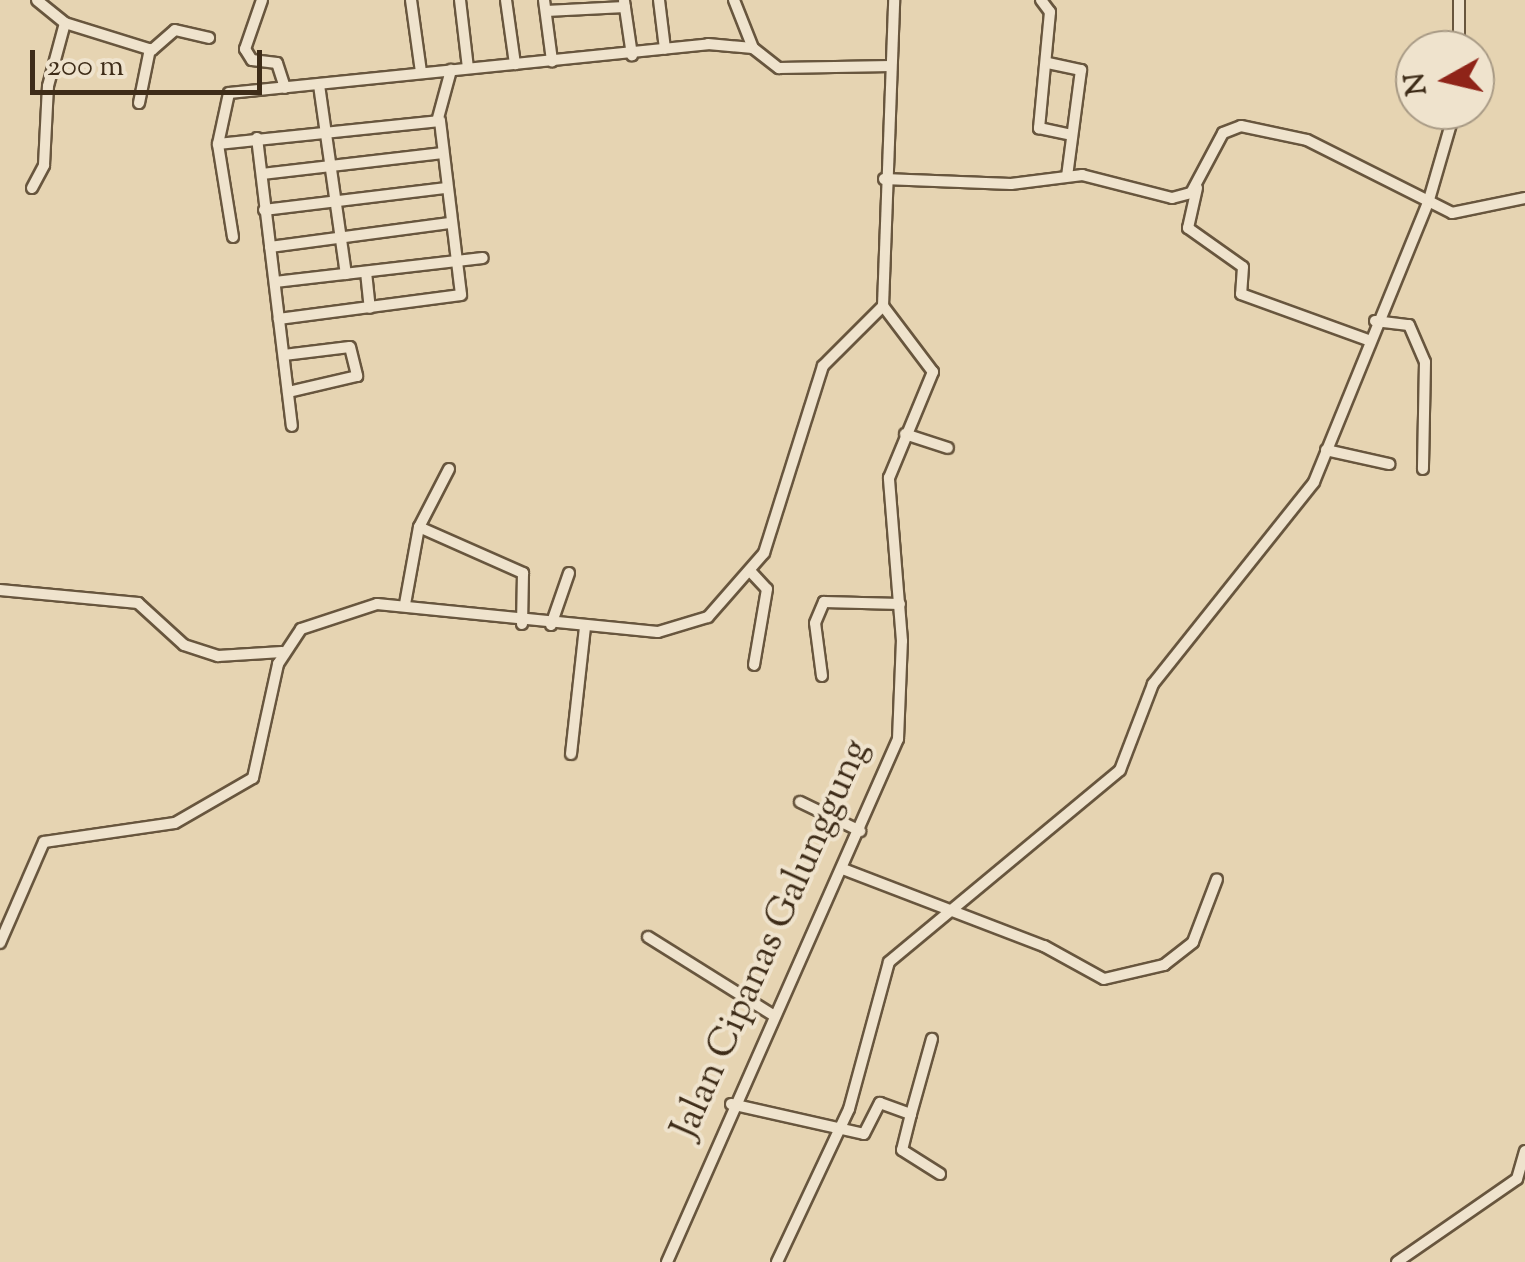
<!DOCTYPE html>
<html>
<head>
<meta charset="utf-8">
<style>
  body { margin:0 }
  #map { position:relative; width:1525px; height:1262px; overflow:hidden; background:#e6d4b2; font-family:"Sorts Mill Goudy",serif }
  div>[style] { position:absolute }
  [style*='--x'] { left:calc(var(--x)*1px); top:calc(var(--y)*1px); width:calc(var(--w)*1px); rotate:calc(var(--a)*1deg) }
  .roads { filter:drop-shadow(2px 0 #68563e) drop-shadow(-2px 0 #68563e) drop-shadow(0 2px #68563e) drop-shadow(0 -2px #68563e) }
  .minor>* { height:10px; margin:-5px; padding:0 5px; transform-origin:5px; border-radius:5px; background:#efe3cd }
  span { translate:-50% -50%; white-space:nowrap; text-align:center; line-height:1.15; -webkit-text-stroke:8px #efe3cd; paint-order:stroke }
  .street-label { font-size:38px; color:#3e2c18 }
  .north { position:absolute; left:1395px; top:30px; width:100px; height:100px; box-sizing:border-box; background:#efe3cd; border:2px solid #a89a85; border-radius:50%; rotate:262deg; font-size:28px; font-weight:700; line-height:40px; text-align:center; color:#3e2c18 }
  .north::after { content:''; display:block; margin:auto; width:35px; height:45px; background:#8f2418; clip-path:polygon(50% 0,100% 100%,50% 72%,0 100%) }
  .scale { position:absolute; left:30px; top:50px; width:232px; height:45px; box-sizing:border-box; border:5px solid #3e2c18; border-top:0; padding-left:12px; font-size:30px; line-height:35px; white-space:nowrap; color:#3e2c18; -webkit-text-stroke:8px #efe3cd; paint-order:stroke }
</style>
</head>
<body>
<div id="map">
  <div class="roads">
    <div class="minor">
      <div style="--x:262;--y:0;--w:52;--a:109.1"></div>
      <div style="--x:245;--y:49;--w:13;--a:58"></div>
      <div style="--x:252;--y:60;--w:25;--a:7"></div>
      <div style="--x:277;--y:63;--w:26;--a:72"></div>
      <div style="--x:411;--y:0;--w:73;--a:82.1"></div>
      <div style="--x:460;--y:0;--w:68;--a:83.3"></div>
      <div style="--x:506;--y:0;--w:65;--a:82"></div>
      <div style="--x:544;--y:0;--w:62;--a:82.5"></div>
      <div style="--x:659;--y:0;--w:49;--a:83"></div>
      <div style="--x:734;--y:0;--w:52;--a:68.4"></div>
      <div style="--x:753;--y:48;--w:33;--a:38"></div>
      <div style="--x:779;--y:68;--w:112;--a:-1"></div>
      <div style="--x:1041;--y:0;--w:15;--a:53"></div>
      <div style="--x:1050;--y:12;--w:117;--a:95.4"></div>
      <div style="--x:1039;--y:128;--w:33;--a:12"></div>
      <div style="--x:624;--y:1;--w:55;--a:81.6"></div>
      <div style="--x:546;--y:11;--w:79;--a:-2.9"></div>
      <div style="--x:65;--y:23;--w:91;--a:17.2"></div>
      <div style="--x:152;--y:50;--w:30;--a:-41"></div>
      <div style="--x:175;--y:30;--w:35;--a:13"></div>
      <div style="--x:1459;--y:50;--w:50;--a:-90"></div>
      <div style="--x:1048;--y:63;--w:34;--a:12"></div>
      <div style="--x:1081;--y:70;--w:107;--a:97.5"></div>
      <div style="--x:319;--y:85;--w:191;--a:81.9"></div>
      <div style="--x:139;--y:103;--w:55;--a:-78.5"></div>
      <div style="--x:438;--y:118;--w:50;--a:-74.8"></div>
      <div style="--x:257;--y:138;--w:290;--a:83.1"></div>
      <div style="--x:218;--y:144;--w:223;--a:-5.9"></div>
      <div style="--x:440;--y:121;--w:175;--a:83.1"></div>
      <div style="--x:461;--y:295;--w:184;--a:172.5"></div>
      <div style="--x:262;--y:174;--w:182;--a:-6.6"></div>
      <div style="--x:884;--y:179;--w:127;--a:2.3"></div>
      <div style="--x:1011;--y:184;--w:72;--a:-7.2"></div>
      <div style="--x:1082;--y:175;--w:93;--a:14.3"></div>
      <div style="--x:1172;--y:198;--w:20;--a:-15"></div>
      <div style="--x:1191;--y:193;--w:68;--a:-61.9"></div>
      <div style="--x:1223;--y:133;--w:19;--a:-21"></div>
      <div style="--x:1241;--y:126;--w:67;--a:12"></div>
      <div style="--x:1307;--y:140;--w:162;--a:26.7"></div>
      <div style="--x:1452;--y:213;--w:75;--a:-11.6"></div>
      <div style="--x:32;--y:188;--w:26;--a:-62"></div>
      <div style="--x:44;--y:165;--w:79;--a:-87.1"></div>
      <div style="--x:48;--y:86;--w:65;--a:-74.9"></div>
      <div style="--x:65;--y:23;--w:36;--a:-141"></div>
      <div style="--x:1197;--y:188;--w:41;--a:102.7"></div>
      <div style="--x:1188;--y:228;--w:67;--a:35.3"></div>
      <div style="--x:1243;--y:267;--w:27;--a:94"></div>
      <div style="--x:1241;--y:294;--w:135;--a:19.9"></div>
      <div style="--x:264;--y:210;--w:184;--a:-6.9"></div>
      <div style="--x:233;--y:237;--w:94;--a:-99.2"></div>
      <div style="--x:218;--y:144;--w:52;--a:-77.8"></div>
      <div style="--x:229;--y:93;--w:481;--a:-5.8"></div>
      <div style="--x:708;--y:44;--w:45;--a:5.1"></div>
      <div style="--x:270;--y:247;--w:183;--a:-7.6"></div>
      <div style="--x:366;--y:272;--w:36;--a:84"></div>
      <div style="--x:275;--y:282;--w:209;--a:-6.6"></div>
      <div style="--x:1375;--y:321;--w:34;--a:7"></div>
      <div style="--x:1409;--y:325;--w:40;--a:66.6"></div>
      <div style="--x:1425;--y:362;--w:107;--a:91.1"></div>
      <div style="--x:284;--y:355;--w:66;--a:-6.9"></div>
      <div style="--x:350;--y:347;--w:30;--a:76"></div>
      <div style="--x:357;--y:376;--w:71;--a:166.9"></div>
      <div style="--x:905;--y:434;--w:45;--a:18"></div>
      <div style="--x:1326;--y:450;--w:65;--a:12.5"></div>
      <div style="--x:449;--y:469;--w:65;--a:117.3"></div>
      <div style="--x:419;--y:527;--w:114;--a:23.9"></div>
      <div style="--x:523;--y:573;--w:51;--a:91.1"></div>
      <div style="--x:751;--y:572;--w:23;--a:47"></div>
      <div style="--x:767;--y:589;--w:77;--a:99.7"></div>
      <div style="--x:0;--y:590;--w:139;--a:5.4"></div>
      <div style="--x:138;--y:603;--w:62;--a:42.4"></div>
      <div style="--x:184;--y:645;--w:36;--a:18"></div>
      <div style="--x:218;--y:656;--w:64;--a:-3.6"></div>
      <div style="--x:405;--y:604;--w:78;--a:-79.7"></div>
      <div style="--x:551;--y:625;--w:55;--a:-70.9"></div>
      <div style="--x:822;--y:676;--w:53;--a:-97.5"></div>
      <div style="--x:815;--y:623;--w:23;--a:-67"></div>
      <div style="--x:824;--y:602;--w:76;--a:1.5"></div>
      <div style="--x:571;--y:754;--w:128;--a:-83.7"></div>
      <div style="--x:800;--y:802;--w:67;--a:25.8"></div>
      <div style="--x:843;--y:869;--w:215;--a:21"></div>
      <div style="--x:1044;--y:946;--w:68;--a:28.8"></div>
      <div style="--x:1104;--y:979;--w:62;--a:-13.1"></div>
      <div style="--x:1164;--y:965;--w:37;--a:-38"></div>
      <div style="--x:1193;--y:942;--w:67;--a:-69.1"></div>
      <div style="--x:648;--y:937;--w:147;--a:32"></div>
      <div style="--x:0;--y:943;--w:110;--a:-66.5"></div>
      <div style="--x:44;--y:842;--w:132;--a:-8.3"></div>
      <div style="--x:175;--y:823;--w:90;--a:-30"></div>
      <div style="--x:253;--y:778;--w:117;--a:-77.6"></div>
      <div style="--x:278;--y:664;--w:42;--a:-56.7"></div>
      <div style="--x:301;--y:629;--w:80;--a:-18.2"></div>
      <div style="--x:377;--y:604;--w:282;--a:5.7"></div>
      <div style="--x:658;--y:632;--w:52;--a:-16.7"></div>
      <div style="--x:708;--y:617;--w:85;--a:-48.8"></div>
      <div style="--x:764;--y:553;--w:196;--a:-72.5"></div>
      <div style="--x:823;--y:366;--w:85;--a:-45"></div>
      <div style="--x:731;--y:1104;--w:136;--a:12.7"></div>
      <div style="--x:864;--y:1134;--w:35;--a:-63"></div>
      <div style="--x:880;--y:1103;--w:33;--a:20"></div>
      <div style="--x:911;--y:1114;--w:78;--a:-74.4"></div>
      <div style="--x:911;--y:1114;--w:37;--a:104"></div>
      <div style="--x:902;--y:1150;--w:45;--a:32.3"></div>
      <div style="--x:667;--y:1262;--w:572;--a:-66.17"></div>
      <div style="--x:898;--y:739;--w:98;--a:-87.7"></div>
      <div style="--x:902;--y:641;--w:164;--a:-94.6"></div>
      <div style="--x:889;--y:478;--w:115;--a:-67.5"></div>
      <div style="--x:933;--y:372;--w:83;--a:-127.1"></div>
      <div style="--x:883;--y:306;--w:306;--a:-87.9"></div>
      <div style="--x:777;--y:1262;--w:169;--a:-64.8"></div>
      <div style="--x:849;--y:1109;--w:152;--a:-74.8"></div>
      <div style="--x:889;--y:962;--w:300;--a:-39.7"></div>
      <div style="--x:1120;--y:770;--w:92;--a:-69"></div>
      <div style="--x:1153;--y:684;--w:258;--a:-51.4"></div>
      <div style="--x:1314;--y:482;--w:301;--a:-67.8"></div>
      <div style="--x:1428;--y:203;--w:97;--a:-73.8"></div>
      <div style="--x:1397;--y:1262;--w:146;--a:-34.7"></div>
      <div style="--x:1517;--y:1179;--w:29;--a:-74"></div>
    </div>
  </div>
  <div class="street-label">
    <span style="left:773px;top:940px;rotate:-66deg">Jalan Cipanas Galunggung</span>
  </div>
  <div class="north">N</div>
  <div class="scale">200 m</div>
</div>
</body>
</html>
